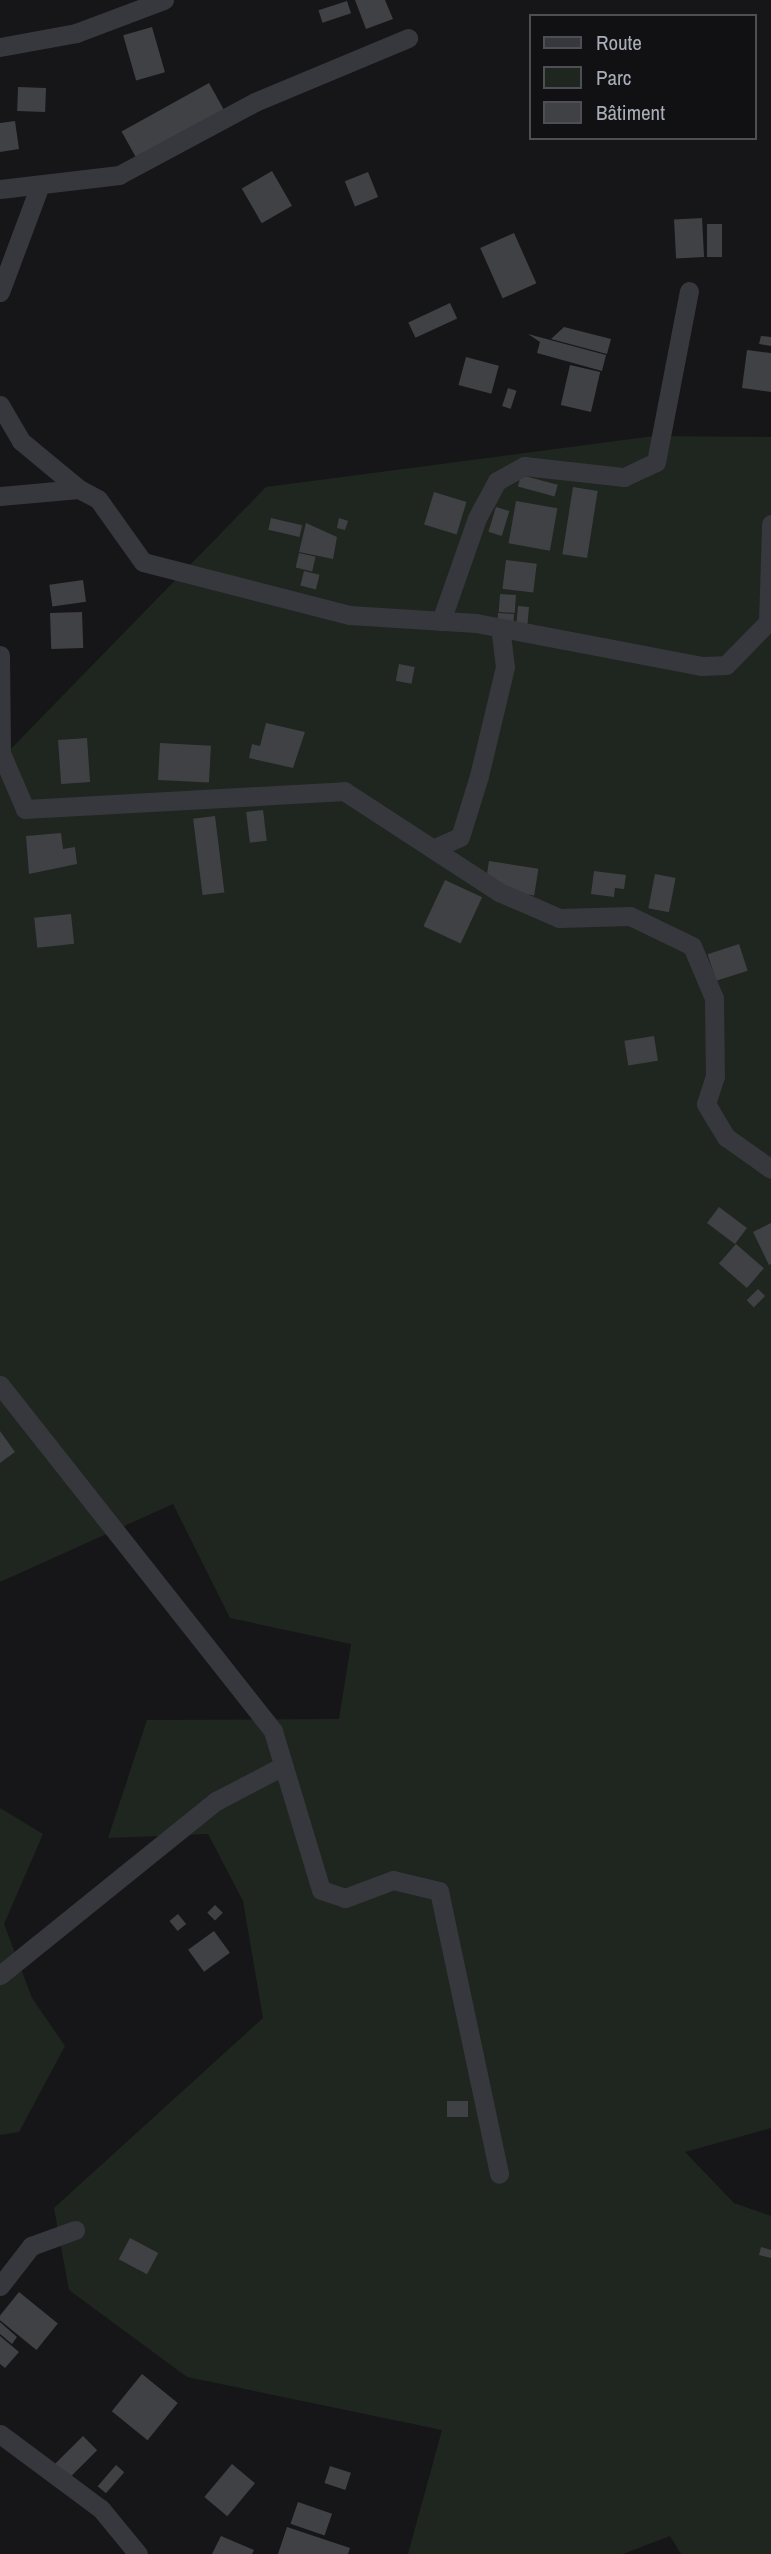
<!DOCTYPE html>
<html>
<head>
<meta charset="utf-8">
<style>
  body { margin:0 }
  #map { position:relative; width:771px; height:2554px; overflow:hidden; background:#161618; font-family:"Archivo Narrow",sans-serif }
  div>[style] { position:absolute }
  [style*='--x'] { left:calc(var(--x)*1px); top:calc(var(--y)*1px); width:calc(var(--w)*1px); rotate:calc(var(--a)*1deg) }
  .green>* { inset:0; background:#1e261f }
  .building>* { inset:0; background:#404145; transform-origin:0 0 }
  .street>* { height:19px; margin:-9.5px; padding:0 9.5px; transform-origin:9.5px; border-radius:9.5px; background:#37383d }
  span { translate:-50% -50%; white-space:nowrap; text-align:center; line-height:1.15; -webkit-text-stroke:5px #111113; paint-order:stroke }
  .legend { position:absolute; left:529px; top:14px; width:228px; height:126px; box-sizing:border-box; background:#111113; border:2px solid #4d4f55; margin:0; padding:9px 12px; list-style:none; font-size:21px; color:#a8adb8 }
  .legend li { display:flex; align-items:center; gap:14px; height:35px }
  .legend b { width:35px; border:2px solid #4d4f55 }
</style>
</head>
<body>
<div id="map">
  <div class="green">
    <div style="clip-path:polygon(654px 436px,771px 437px,771px 2128px,685px 2152px,734px 2203px,771px 2216px,771px 2554px,681px 2554px,670px 2536px,623px 2554px,408px 2554px,442px 2430px,187px 2377px,69px 2290px,54px 2208px,263px 2018px,243px 1901px,208px 1834px,108px 1838px,147px 1720px,339px 1719px,351px 1644px,230px 1618px,173px 1504px,0 1582px,0 760px,266px 487px)"></div>
    <div style="clip-path:polygon(0 1808px,43px 1834px,4px 1924px,32px 1998px,65px 2046px,19px 2132px,0 2135px)"></div>
  </div>
  <div class="building">
    <div style="clip-path:polygon(355px 0,385px 0,393px 19px,366px 29px)"></div>
    <div style="left:347px;top:1px;width:13px;height:30px;rotate:72deg"></div>
    <div style="left:152px;top:27px;width:47px;height:30px;rotate:74deg"></div>
    <div style="left:209px;top:83px;width:35px;height:100px;rotate:61deg"></div>
    <div style="left:18px;top:87px;width:28px;height:24px;rotate:2deg"></div>
    <div style="clip-path:polygon(15px 121px,19px 149px,0 152px,0 123px)"></div>
    <div style="left:272px;top:171px;width:40px;height:35px;rotate:60deg"></div>
    <div style="left:368px;top:172px;width:27px;height:25px;rotate:68deg"></div>
    <div style="left:702px;top:218px;width:39px;height:28px;rotate:87deg"></div>
    <div style="left:707px;top:224px;width:15px;height:33px"></div>
    <div style="left:514px;top:233px;width:55px;height:37px;rotate:66deg"></div>
    <div style="left:450px;top:303px;width:17px;height:46px;rotate:65deg"></div>
    <div style="clip-path:polygon(564px 327px,611px 339px,607px 354px,551px 339px)"></div>
    <div style="clip-path:polygon(528px 334px,606px 355px,602px 371px,537px 353px,540px 342px)"></div>
    <div style="clip-path:polygon(761px 336px,771px 337px,771px 346px,759px 344px)"></div>
    <div style="clip-path:polygon(747px 350px,771px 353px,771px 392px,742px 388px)"></div>
    <div style="left:466px;top:357px;width:34px;height:29px;rotate:15deg"></div>
    <div style="left:570px;top:365px;width:31px;height:41px;rotate:13deg"></div>
    <div style="left:508px;top:388px;width:9px;height:19px;rotate:18deg"></div>
    <div style="left:521px;top:475px;width:38px;height:12px;rotate:15deg"></div>
    <div style="left:573px;top:487px;width:25px;height:68px;rotate:9deg"></div>
    <div style="left:434px;top:492px;width:34px;height:34px;rotate:17deg"></div>
    <div style="left:516px;top:501px;width:42px;height:43px;rotate:10deg"></div>
    <div style="left:496px;top:507px;width:14px;height:26px;rotate:17deg"></div>
    <div style="left:271px;top:518px;width:32px;height:12px;rotate:13deg"></div>
    <div style="clip-path:polygon(339px 518px,348px 521px,345px 530px,337px 528px)"></div>
    <div style="clip-path:polygon(306px 523px,337px 537px,333px 559px,299px 552px)"></div>
    <div style="left:299px;top:553px;width:17px;height:15px;rotate:13deg"></div>
    <div style="left:506px;top:560px;width:31px;height:29px;rotate:7deg"></div>
    <div style="left:304px;top:571px;width:16px;height:15px;rotate:14deg"></div>
    <div style="left:83px;top:580px;width:22px;height:34px;rotate:82deg"></div>
    <div style="left:500px;top:594px;width:16px;height:18px;rotate:4deg"></div>
    <div style="left:518px;top:606px;width:11px;height:17px;rotate:5deg"></div>
    <div style="left:82px;top:612px;width:36px;height:32px;rotate:88deg"></div>
    <div style="left:498px;top:613px;width:16px;height:12px;rotate:4deg"></div>
    <div style="left:399px;top:664px;width:16px;height:17px;rotate:11deg"></div>
    <div style="clip-path:polygon(266px 723px,305px 732px,293px 768px,249px 758px,252px 744px,260px 746px)"></div>
    <div style="left:87px;top:738px;width:44px;height:29px;rotate:86deg"></div>
    <div style="left:160px;top:743px;width:51px;height:37px;rotate:3deg"></div>
    <div style="left:263px;top:810px;width:31px;height:17px;rotate:83deg"></div>
    <div style="left:215px;top:816px;width:77px;height:22px;rotate:83deg"></div>
    <div style="clip-path:polygon(61px 833px,63px 849px,75px 847px,77px 864px,29px 874px,26px 836px)"></div>
    <div style="left:489px;top:861px;width:50px;height:27px;rotate:9deg"></div>
    <div style="clip-path:polygon(594px 871px,626px 875px,624px 889px,615px 888px,614px 897px,591px 894px)"></div>
    <div style="left:655px;top:874px;width:21px;height:35px;rotate:11deg"></div>
    <div style="left:445px;top:880px;width:41px;height:51px;rotate:25deg"></div>
    <div style="left:71px;top:914px;width:30px;height:37px;rotate:84deg"></div>
    <div style="left:739px;top:944px;width:28px;height:33px;rotate:72deg"></div>
    <div style="left:654px;top:1036px;width:25px;height:30px;rotate:81deg"></div>
    <div style="left:719px;top:1207px;width:35px;height:20px;rotate:37deg"></div>
    <div style="clip-path:polygon(771px 1223px,771px 1264px,769px 1265px,753px 1232px)"></div>
    <div style="left:736px;top:1244px;width:37px;height:26px;rotate:41deg"></div>
    <div style="left:758px;top:1289px;width:10px;height:16px;rotate:45deg"></div>
    <div style="clip-path:polygon(0 1431px,15px 1452px,0 1463px)"></div>
    <div style="left:215px;top:1905px;width:11px;height:11px;rotate:45deg"></div>
    <div style="left:178px;top:1914px;width:13px;height:11px;rotate:51deg"></div>
    <div style="left:214px;top:1931px;width:27px;height:32px;rotate:54deg"></div>
    <div style="left:468px;top:2101px;width:16px;height:21px;rotate:90deg"></div>
    <div style="left:130px;top:2238px;width:32px;height:24px;rotate:28deg"></div>
    <div style="clip-path:polygon(761px 2247px,771px 2250px,771px 2258px,759px 2255px)"></div>
    <div style="left:19px;top:2292px;width:50px;height:34px;rotate:39deg"></div>
    <div style="clip-path:polygon(0 2322px,17px 2337px,12px 2344px,0 2334px)"></div>
    <div style="clip-path:polygon(0 2336px,19px 2352px,5px 2368px,0 2364px)"></div>
    <div style="left:142px;top:2374px;width:46px;height:48px;rotate:39deg"></div>
    <div style="left:83px;top:2436px;width:20px;height:45px;rotate:45deg"></div>
    <div style="left:232px;top:2464px;width:30px;height:43px;rotate:40deg"></div>
    <div style="left:116px;top:2465px;width:11px;height:28px;rotate:41deg"></div>
    <div style="left:330px;top:2466px;width:22px;height:18px;rotate:18deg"></div>
    <div style="left:298px;top:2502px;width:36px;height:23px;rotate:19deg"></div>
    <div style="clip-path:polygon(287px 2527px,350px 2548px,348px 2554px,278px 2554px)"></div>
    <div style="clip-path:polygon(221px 2536px,254px 2550px,252px 2554px,212px 2554px)"></div>
  </div>
  <div class="street">
    <div style="--x:0;--y:47;--w:77;--a:-10.4"></div>
    <div style="--x:76;--y:33;--w:94;--a:-20.6"></div>
    <div style="--x:0;--y:189;--w:120;--a:-6.7"></div>
    <div style="--x:119;--y:175;--w:154;--a:-28.2"></div>
    <div style="--x:255;--y:102;--w:166;--a:-22.7"></div>
    <div style="--x:0;--y:292;--w:114;--a:-69.5"></div>
    <div style="--x:0;--y:405;--w:42;--a:59.7"></div>
    <div style="--x:21;--y:441;--w:75;--a:39.6"></div>
    <div style="--x:0;--y:496;--w:79;--a:-5.1"></div>
    <div style="--x:79;--y:489;--w:21;--a:28"></div>
    <div style="--x:98;--y:499;--w:77;--a:54.5"></div>
    <div style="--x:143;--y:562;--w:213;--a:14.4"></div>
    <div style="--x:349;--y:615;--w:127;--a:3.6"></div>
    <div style="--x:476;--y:623;--w:229;--a:10.8"></div>
    <div style="--x:701;--y:666;--w:25;--a:-2"></div>
    <div style="--x:726;--y:665;--w:60;--a:-45.7"></div>
    <div style="--x:768;--y:622;--w:98;--a:-88.2"></div>
    <div style="--x:441;--y:621;--w:109;--a:-70.7"></div>
    <div style="--x:477;--y:518;--w:42;--a:-61.6"></div>
    <div style="--x:497;--y:481;--w:31;--a:-29"></div>
    <div style="--x:524;--y:466;--w:101;--a:6.3"></div>
    <div style="--x:624;--y:477;--w:35;--a:-25"></div>
    <div style="--x:656;--y:462;--w:174;--a:-79.1"></div>
    <div style="--x:0;--y:655;--w:98;--a:89.4"></div>
    <div style="--x:1;--y:753;--w:61;--a:66.8"></div>
    <div style="--x:25;--y:809;--w:320;--a:-3.2"></div>
    <div style="--x:344;--y:791;--w:185;--a:33.1"></div>
    <div style="--x:499;--y:892;--w:65;--a:23.4"></div>
    <div style="--x:559;--y:918;--w:71;--a:-1.6"></div>
    <div style="--x:630;--y:916;--w:69;--a:25.8"></div>
    <div style="--x:692;--y:946;--w:56;--a:67.1"></div>
    <div style="--x:714;--y:998;--w:78;--a:89.3"></div>
    <div style="--x:715;--y:1076;--w:29;--a:108"></div>
    <div style="--x:706;--y:1104;--w:39;--a:59"></div>
    <div style="--x:726;--y:1137;--w:55;--a:35.4"></div>
    <div style="--x:435;--y:848;--w:27;--a:-24"></div>
    <div style="--x:460;--y:837;--w:64;--a:-72.7"></div>
    <div style="--x:479;--y:776;--w:112;--a:-76.6"></div>
    <div style="--x:505;--y:667;--w:39;--a:-97"></div>
    <div style="--x:0;--y:1385;--w:441;--a:51.7"></div>
    <div style="--x:273;--y:1731;--w:166;--a:73.2"></div>
    <div style="--x:321;--y:1890;--w:25;--a:18"></div>
    <div style="--x:345;--y:1898;--w:51;--a:-20.6"></div>
    <div style="--x:393;--y:1880;--w:47;--a:13.4"></div>
    <div style="--x:439;--y:1891;--w:289;--a:78"></div>
    <div style="--x:0;--y:1975;--w:277;--a:-38.9"></div>
    <div style="--x:216;--y:1801;--w:76;--a:-27.6"></div>
    <div style="--x:0;--y:2286;--w:51;--a:-52.2"></div>
    <div style="--x:31;--y:2246;--w:47;--a:-20"></div>
    <div style="--x:0;--y:2434;--w:126;--a:36.6"></div>
    <div style="--x:101;--y:2509;--w:58;--a:50.6"></div>
  </div>
  <ul class="legend">
  <li><b style="height:9px;background:#37383d"></b>Route</li>
  <li><b style="height:19px;background:#1e261f"></b>Parc</li>
  <li><b style="height:19px;background:#404145"></b>Bâtiment</li>
  </ul>
</div>
</body>
</html>
